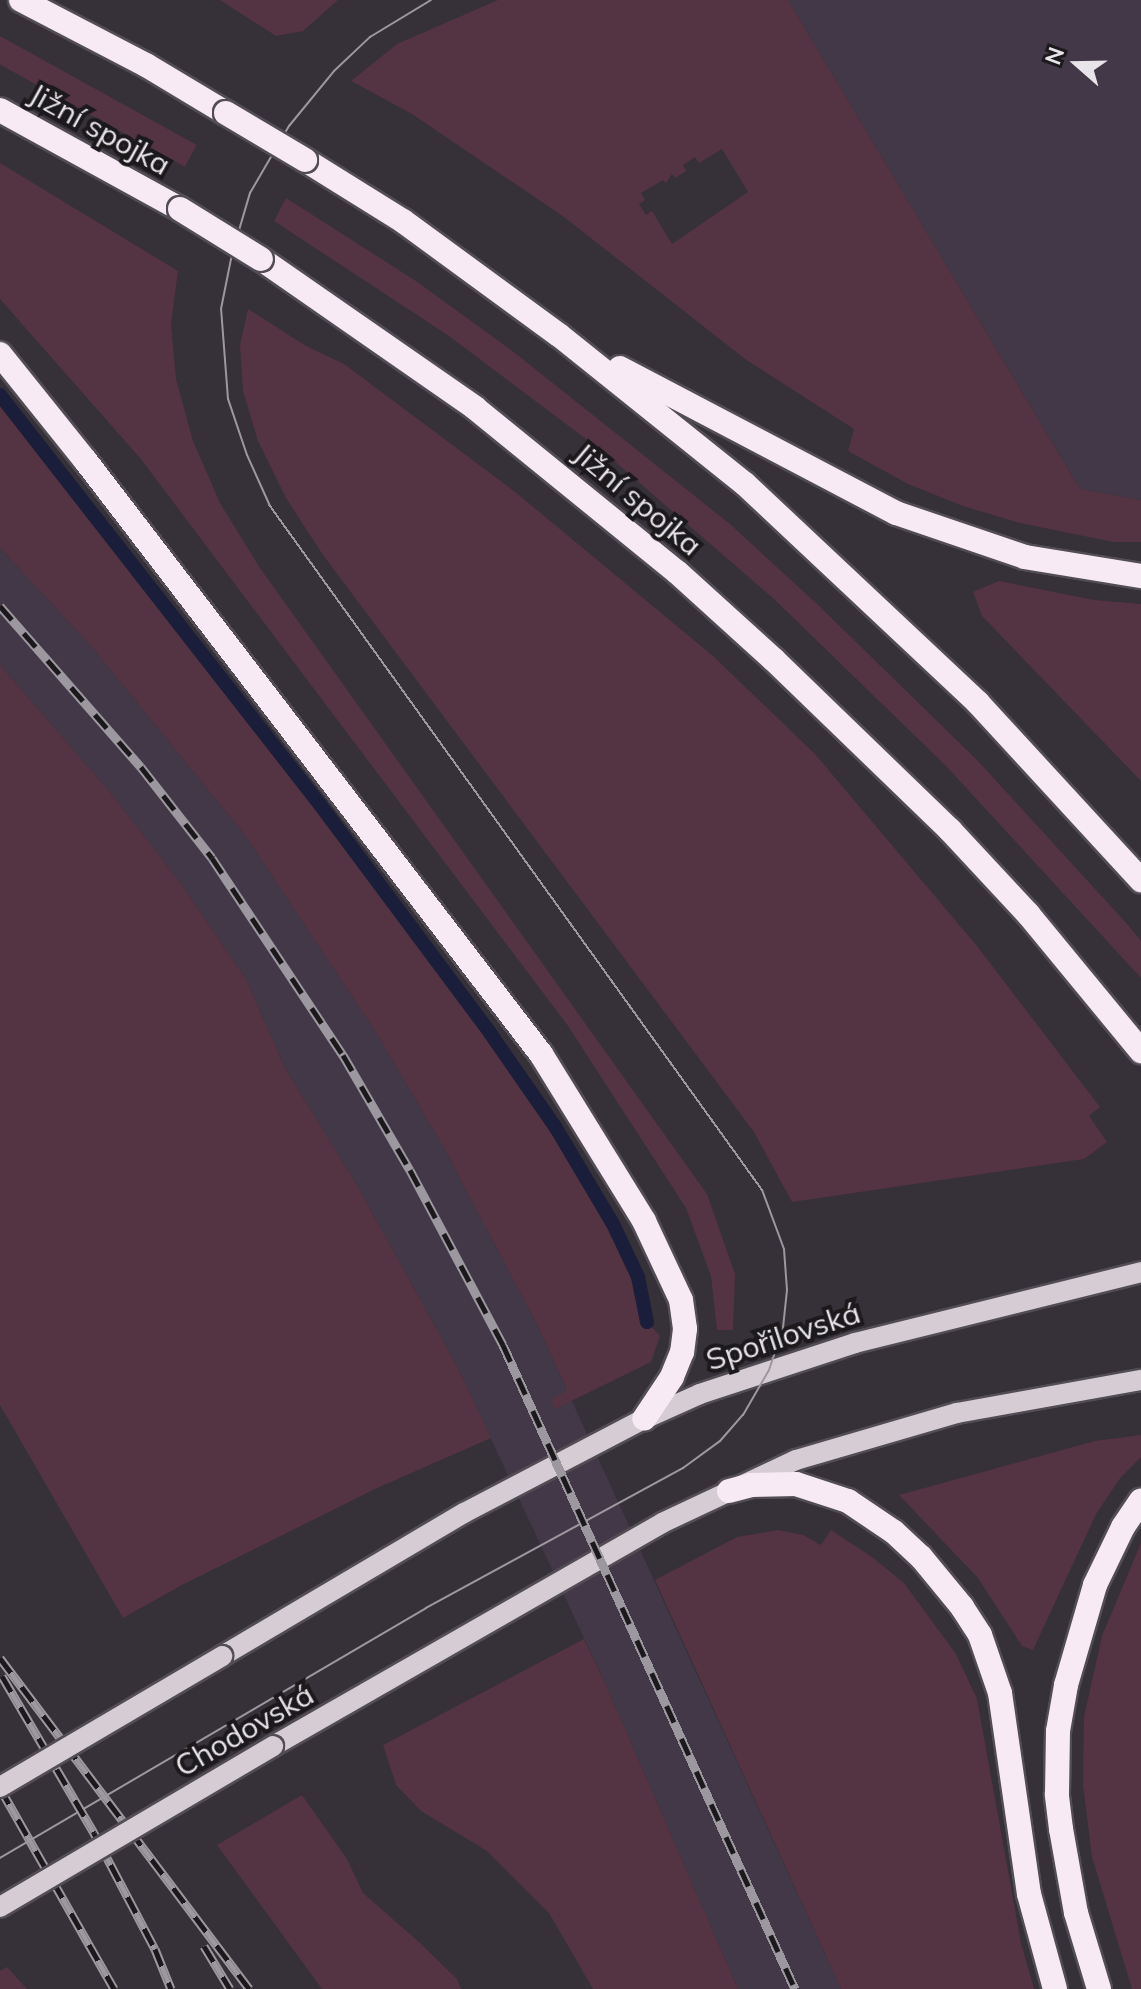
<!DOCTYPE html>
<html>
<head>
<meta charset="utf-8">
<style>
  body { margin:0 }
  #map { position:relative; width:1141px; height:1989px; overflow:hidden; background:#363039; font-family:Mulish,sans-serif }
  div>[style] { position:absolute }
  [style*='--x'] { left:calc(var(--x)*1px); top:calc(var(--y)*1px); width:calc(var(--w)*1px); rotate:calc(var(--a)*1deg) }
  .built>* { inset:0; background:#423847 }
  .green>* { inset:0; background:#543342; transform-origin:0 0 }
  .stream>* { height:14px; margin:-7px; padding:0 7px; transform-origin:7px; border-radius:7px; background:#1b1e3a }
  .roads { filter:drop-shadow(2px 0 #524d55) drop-shadow(-2px 0 #524d55) drop-shadow(0 2px #524d55) drop-shadow(0 -2px #524d55) }
  .major>* { height:20px; margin:-10px; padding:0 10px; transform-origin:10px; border-radius:10px; background:#d6ccd4 }
  .highway>* { height:24px; margin:-12px; padding:0 12px; transform-origin:12px; border-radius:12px; background:#f7eaf4 }
  .tram>* { height:2px; margin:-1px; padding:0 1px; transform-origin:1px; border-radius:1px; background:#9d989f }
  .rail>* { height:9px; margin-top:-4.5px; transform-origin:0; background:repeating-linear-gradient(90deg,#1c191d 0 18px,#9d989f 0 36px); box-sizing:border-box; border-block:2px solid #9d989f }
  .bridges { filter:drop-shadow(2px 0 #524d55) drop-shadow(-2px 0 #524d55) drop-shadow(0 2px #524d55) drop-shadow(0 -2px #524d55) }
  .major-bridge>* { height:20px; margin:-10px; padding:0 10px; transform-origin:10px; border-radius:10px; background:#d6ccd4 }
  .highway-bridge>* { height:24px; margin:-12px; padding:0 12px; transform-origin:12px; border-radius:12px; background:#f7eaf4 }
  span { translate:-50% -50%; white-space:nowrap; text-align:center; line-height:1.15; -webkit-text-stroke:8px #1c191d; paint-order:stroke }
  .street-label { font-size:30px; color:#e8e4ea }
  .north { position:absolute; left:1037px; top:24px; width:80px; height:80px; -webkit-text-stroke:6px #1c191d; paint-order:stroke; rotate:290deg; font-size:22px; font-weight:700; line-height:32px; text-align:center; color:#e8e4ea }
  .north::after { content:''; display:block; margin:auto; width:28px; height:36px; background:#e8e4ea; clip-path:polygon(50% 0,100% 100%,50% 72%,0 100%) }
</style>
</head>
<body>
<div id="map">
  <div class="built">
    <div style="clip-path:polygon(788px 0,1141px 0,1141px 500px,1080px 489px)"></div>
    <div style="clip-path:polygon(0 548px,91px 646px,244px 834px,377px 1034px,445px 1150px,538px 1327px,841px 1989px,738px 1989px,606px 1685px,457px 1366px,357px 1185px,285px 1068px,246px 979px,179px 881px,110px 792px,0 665px)"></div>
  </div>
  <div class="green">
    <div style="clip-path:polygon(220px 0,338px 0,303px 31px,276px 36px)"></div>
    <div style="clip-path:polygon(evenodd,498px 0,788px 0,1080px 489px,1141px 500px,1141px 542px,1113px 542px,1020px 523px,963px 506px,908px 484px,848px 451px,854px 429px,745px 359px,564px 217px,412px 114px,351px 81px,397px 44px,498px 0,722px 149px,748px 192px,672px 244px,652px 211px,646px 215px,639px 204px,645px 200px,641px 193px,663px 180px,666px 183px,672px 174px,675px 178px,686px 171px,683px 165px,695px 157px,699px 163px,722px 149px)"></div>
    <div style="left:0;top:36px;width:225px;height:25px;rotate:29deg"></div>
    <div style="clip-path:polygon(0 163px,178px 271px,171px 324px,176px 379px,193px 441px,220px 503px,260px 568px,707px 1194px,735px 1274px,733px 1330px,717px 1330px,711px 1276px,686px 1208px,568px 1026px,140px 458px,0 299px)"></div>
    <div style="clip-path:polygon(286px 198px,416px 281px,515px 353px,730px 524px,816px 603px,977px 760px,1128px 925px,1141px 941px,1141px 978px,946px 766px,774px 599px,606px 454px,526px 394px,449px 336px,274px 221px)"></div>
    <div style="clip-path:polygon(248px 309px,306px 346px,344px 364px,514px 491px,713px 656px,815px 754px,977px 946px,1100px 1107px,1089px 1116px,1107px 1142px,1084px 1159px,792px 1202px,754px 1132px,323px 555px,286px 498px,258px 441px,243px 391px,240px 345px)"></div>
    <div style="clip-path:polygon(0 389px,321px 806px,490px 1033px,556px 1128px,631px 1260px,647px 1322px,660px 1336px,651px 1362px,555px 1409px,551px 1400px,567px 1390px,538px 1327px,445px 1150px,377px 1034px,244px 834px,91px 646px,0 548px)"></div>
    <div style="clip-path:polygon(999px 581px,1094px 600px,1141px 604px,1141px 781px,982px 616px,973px 592px)"></div>
    <div style="clip-path:polygon(0 665px,110px 792px,179px 881px,246px 979px,285px 1068px,357px 1185px,457px 1366px,491px 1438px,375px 1489px,182px 1585px,123px 1618px,0 1405px)"></div>
    <div style="clip-path:polygon(1141px 1435px,1141px 1457px,1121px 1477px,1096px 1514px,1033px 1650px,1022px 1646px,978px 1578px,899px 1495px,1095px 1441px)"></div>
    <div style="clip-path:polygon(778px 1530px,803px 1535px,821px 1545px,831px 1530px,872px 1557px,904px 1583px,956px 1654px,977px 1699px,1021px 1943px,1034px 1989px,841px 1989px,655px 1580px,737px 1537px)"></div>
    <div style="clip-path:polygon(1141px 1543px,1141px 1989px,1132px 1989px,1092px 1857px,1083px 1785px,1084px 1717px,1102px 1636px)"></div>
    <div style="clip-path:polygon(584px 1639px,606px 1685px,738px 1989px,593px 1989px,549px 1913px,487px 1851px,421px 1811px,396px 1785px,383px 1745px)"></div>
    <div style="clip-path:polygon(302px 1795px,347px 1859px,363px 1893px,419px 1942px,457px 1979px,461px 1989px,322px 1989px,217px 1845px)"></div>
    <div style="clip-path:polygon(7px 1967px,27px 1989px,0 1989px,0 1971px)"></div>
  </div>
  <div class="stream">
    <div style="--x:0;--y:395;--w:521;--a:52.01"></div>
    <div style="--x:321;--y:806;--w:283;--a:53.3"></div>
    <div style="--x:490;--y:1033;--w:116;--a:55.2"></div>
    <div style="--x:556;--y:1128;--w:112;--a:59.3"></div>
    <div style="--x:613;--y:1224;--w:59;--a:64.7"></div>
    <div style="--x:638;--y:1277;--w:46;--a:78.7"></div>
  </div>
  <div class="roads">
    <div class="major">
      <div style="--x:222;--y:1656;--w:281;--a:-30.6"></div>
      <div style="--x:464;--y:1513;--w:203;--a:-27.6"></div>
      <div style="--x:644;--y:1419;--w:61;--a:-24.1"></div>
      <div style="--x:700;--y:1394;--w:163;--a:-18.2"></div>
      <div style="--x:855;--y:1343;--w:295;--a:-13.9"></div>
      <div style="--x:273;--y:1746;--w:448;--a:-29.8"></div>
      <div style="--x:662;--y:1523;--w:148;--a:-25.2"></div>
      <div style="--x:796;--y:1460;--w:168;--a:-16.3"></div>
      <div style="--x:957;--y:1413;--w:187;--a:-10.2"></div>
    </div>
    <div class="highway">
      <div style="--x:21;--y:0;--w:141;--a:27.5"></div>
      <div style="--x:146;--y:65;--w:93;--a:31"></div>
      <div style="--x:0;--y:110;--w:205;--a:28.8"></div>
      <div style="--x:305;--y:160;--w:115;--a:31.9"></div>
      <div style="--x:403;--y:221;--w:193;--a:36.2"></div>
      <div style="--x:559;--y:335;--w:238;--a:38.7"></div>
      <div style="--x:745;--y:484;--w:320;--a:43.2"></div>
      <div style="--x:978;--y:703;--w:241;--a:47.4"></div>
      <div style="--x:261;--y:259;--w:261;--a:34.8"></div>
      <div style="--x:475;--y:408;--w:260;--a:39.1"></div>
      <div style="--x:677;--y:572;--w:131;--a:42.2"></div>
      <div style="--x:774;--y:660;--w:245;--a:44"></div>
      <div style="--x:950;--y:830;--w:115;--a:47.1"></div>
      <div style="--x:1028;--y:914;--w:178;--a:50.5"></div>
      <div style="--x:0;--y:354;--w:136;--a:51.3"></div>
      <div style="--x:85;--y:460;--w:749;--a:52.49"></div>
      <div style="--x:541;--y:1054;--w:196;--a:58.3"></div>
      <div style="--x:644;--y:1221;--w:87;--a:64.9"></div>
      <div style="--x:681;--y:1300;--w:29;--a:82"></div>
      <div style="--x:685;--y:1329;--w:23;--a:97"></div>
      <div style="--x:682;--y:1352;--w:27;--a:112"></div>
      <div style="--x:672;--y:1377;--w:50;--a:123.7"></div>
      <div style="--x:620;--y:368;--w:312;--a:27.7"></div>
      <div style="--x:896;--y:513;--w:136;--a:18.8"></div>
      <div style="--x:1025;--y:557;--w:118;--a:9.3"></div>
      <div style="--x:729;--y:1491;--w:23;--a:-15"></div>
      <div style="--x:751;--y:1485;--w:45;--a:-1.3"></div>
      <div style="--x:796;--y:1484;--w:55;--a:18.1"></div>
      <div style="--x:848;--y:1501;--w:55;--a:34"></div>
      <div style="--x:894;--y:1532;--w:37;--a:43"></div>
      <div style="--x:921;--y:1557;--w:65;--a:50.6"></div>
      <div style="--x:962;--y:1607;--w:33;--a:57"></div>
      <div style="--x:980;--y:1635;--w:61;--a:71"></div>
      <div style="--x:1000;--y:1693;--w:203;--a:81.8"></div>
      <div style="--x:1029;--y:1894;--w:98;--a:74.7"></div>
      <div style="--x:1099;--y:1989;--w:79;--a:-106.8"></div>
      <div style="--x:1076;--y:1913;--w:85;--a:-100.1"></div>
      <div style="--x:1061;--y:1829;--w:35;--a:-97"></div>
      <div style="--x:1057;--y:1794;--w:63;--a:-89.1"></div>
      <div style="--x:1058;--y:1731;--w:47;--a:-80.1"></div>
      <div style="--x:1066;--y:1685;--w:104;--a:-73.8"></div>
      <div style="--x:1095;--y:1585;--w:64;--a:-64.2"></div>
      <div style="--x:1123;--y:1527;--w:32;--a:-56"></div>
    </div>
  </div>
  <div class="tram">
    <div style="--x:0;--y:1858;--w:494;--a:-30.4"></div>
    <div style="--x:426;--y:1608;--w:293;--a:-28.6"></div>
    <div style="--x:683;--y:1468;--w:46;--a:-36.1"></div>
    <div style="--x:720;--y:1441;--w:35;--a:-49"></div>
    <div style="--x:743;--y:1415;--w:52;--a:-60"></div>
    <div style="--x:769;--y:1370;--w:44;--a:-71.6"></div>
    <div style="--x:783;--y:1328;--w:38;--a:-84"></div>
    <div style="--x:787;--y:1290;--w:41;--a:-94.2"></div>
    <div style="--x:784;--y:1249;--w:63;--a:-110.4"></div>
    <div style="--x:762;--y:1190;--w:843;--a:-125.73"></div>
    <div style="--x:270;--y:506;--w:56;--a:-114.3"></div>
    <div style="--x:247;--y:455;--w:59;--a:-108.7"></div>
    <div style="--x:228;--y:399;--w:90;--a:-94.4"></div>
    <div style="--x:221;--y:309;--w:56;--a:-78.7"></div>
    <div style="--x:232;--y:254;--w:64;--a:-73.6"></div>
    <div style="--x:250;--y:193;--w:78;--a:-59.8"></div>
    <div style="--x:289;--y:126;--w:71;--a:-50.7"></div>
    <div style="--x:334;--y:71;--w:50;--a:-43.4"></div>
    <div style="--x:370;--y:37;--w:71;--a:-31.2"></div>
  </div>
  <div class="rail">
    <div style="--x:0;--y:606;--w:214;--a:48.8"></div>
    <div style="--x:141;--y:767;--w:115;--a:52"></div>
    <div style="--x:212;--y:858;--w:237;--a:56.4"></div>
    <div style="--x:343;--y:1055;--w:133;--a:59.8"></div>
    <div style="--x:410;--y:1170;--w:198;--a:62"></div>
    <div style="--x:503;--y:1345;--w:707;--a:65.61"></div>
    <div style="--x:0;--y:1658;--w:414;--a:53"></div>
    <div style="--x:2;--y:1676;--w:182;--a:59.6"></div>
    <div style="--x:94;--y:1833;--w:131;--a:62.3"></div>
    <div style="--x:155;--y:1949;--w:43;--a:68.2"></div>
    <div style="--x:0;--y:1788;--w:231;--a:60.4"></div>
    <div style="--x:204;--y:1946;--w:50;--a:58.8"></div>
  </div>
  <div class="bridges">
    <div class="major-bridge">
      <div style="--x:0;--y:1787;--w:258;--a:-30.5"></div>
      <div style="--x:0;--y:1907;--w:317;--a:-30.5"></div>
    </div>
    <div class="highway-bridge">
      <div style="--x:226;--y:113;--w:92;--a:30.7"></div>
      <div style="--x:180;--y:209;--w:95;--a:31.7"></div>
    </div>
  </div>
  <div class="street-label">
    <span style="left:100px;top:129px;rotate:29deg">Jižní spojka</span>
    <span style="left:638px;top:499px;rotate:40deg">Jižní spojka</span>
    <span style="left:783px;top:1336px;rotate:-18deg">Spořilovská</span>
    <span style="left:244px;top:1730px;rotate:-30deg">Chodovská</span>
  </div>
  <div class="north">N</div>
</div>
</body>
</html>
